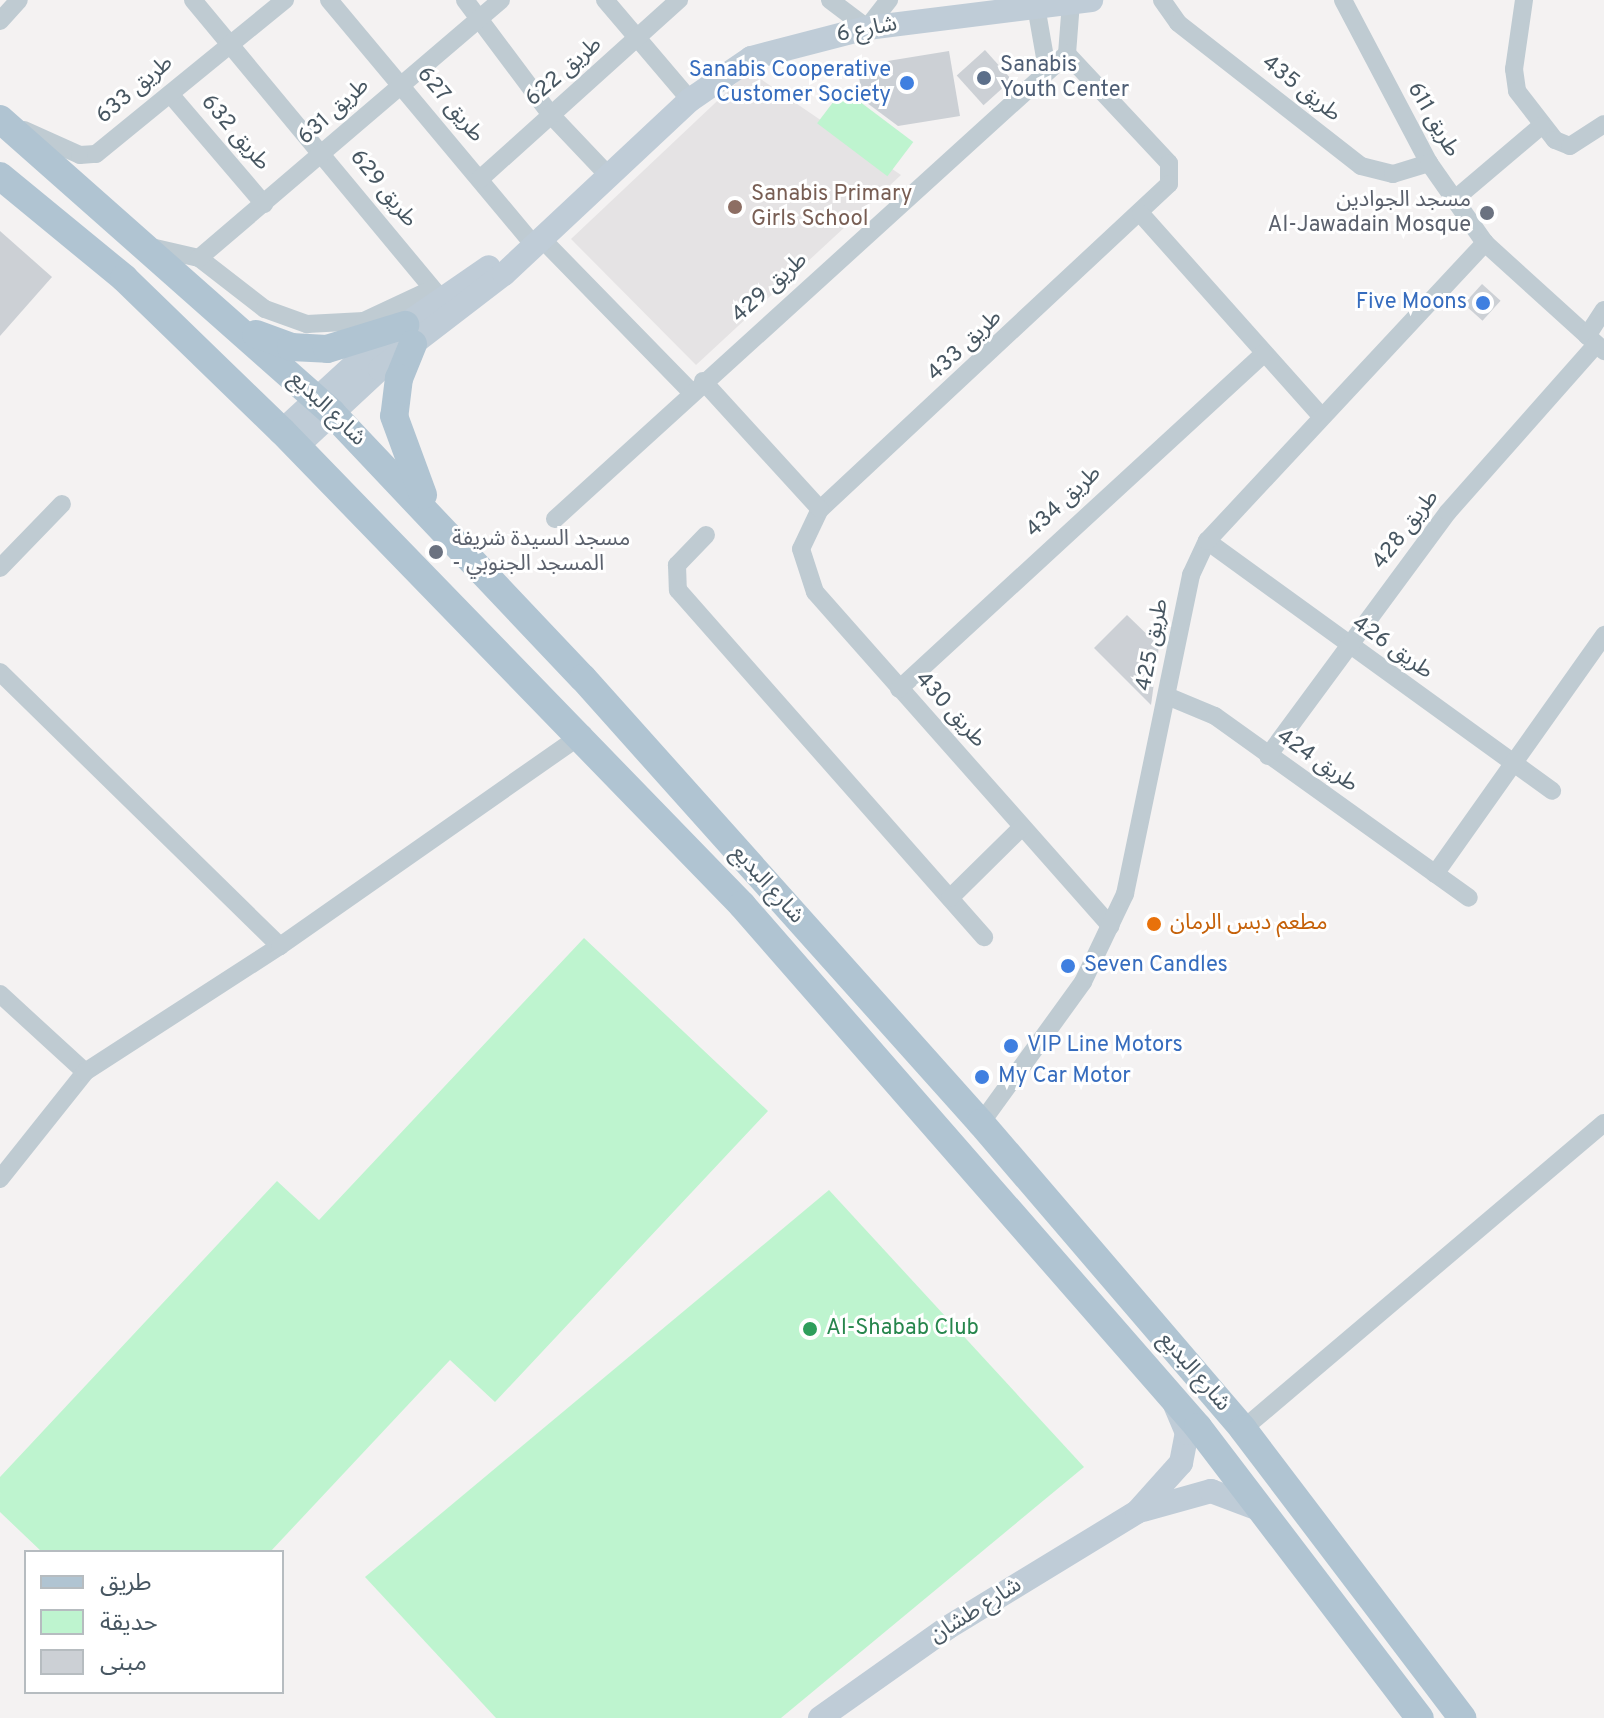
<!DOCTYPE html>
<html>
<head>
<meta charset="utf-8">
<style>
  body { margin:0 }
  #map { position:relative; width:1604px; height:1718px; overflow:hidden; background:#f4f2f2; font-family:Overpass,"Noto Sans Arabic",sans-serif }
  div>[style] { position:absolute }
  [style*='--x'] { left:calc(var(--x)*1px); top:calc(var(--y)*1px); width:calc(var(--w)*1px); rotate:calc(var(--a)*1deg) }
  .education>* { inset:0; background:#e5e3e4 }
  .green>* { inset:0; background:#bef4cf; transform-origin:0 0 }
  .building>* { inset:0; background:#ccd0d5; transform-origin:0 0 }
  .street>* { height:18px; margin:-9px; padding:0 9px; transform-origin:9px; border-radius:9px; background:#bfcbd2 }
  .secondary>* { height:24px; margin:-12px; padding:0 12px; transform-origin:12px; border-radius:12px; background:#bfccd7 }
  .primary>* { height:28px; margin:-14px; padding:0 14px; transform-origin:14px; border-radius:14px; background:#b0c4d2 }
  .dots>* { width:22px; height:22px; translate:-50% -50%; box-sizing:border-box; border:4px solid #fff; border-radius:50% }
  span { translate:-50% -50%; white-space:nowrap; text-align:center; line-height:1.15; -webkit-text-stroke:6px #fff; paint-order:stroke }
  .street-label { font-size:22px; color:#485762 }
  .service-label { font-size:22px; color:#4e5e75 }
  .left { translate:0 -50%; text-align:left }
  .shop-label { font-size:22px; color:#366cbe }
  .right { translate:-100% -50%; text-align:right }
  .education-label { font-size:22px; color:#785e54 }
  .worship-label { font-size:22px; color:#5b616d }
  .food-label { font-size:22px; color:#c56008 }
  .leisure-label { font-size:22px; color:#27864d }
  .legend { position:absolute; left:24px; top:1550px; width:260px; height:144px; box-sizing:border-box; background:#fff; border:2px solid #b6bcc0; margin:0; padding:10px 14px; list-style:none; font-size:24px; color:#485762 }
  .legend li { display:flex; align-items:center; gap:16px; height:40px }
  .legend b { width:40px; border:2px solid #b6bcc0 }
</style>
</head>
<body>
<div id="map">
  <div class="education">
    <div style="clip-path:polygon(749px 71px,901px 175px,696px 365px,571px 239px)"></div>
  </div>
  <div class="green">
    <div style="left:843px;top:89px;width:88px;height:43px;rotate:37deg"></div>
    <div style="clip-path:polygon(584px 938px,768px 1111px,495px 1402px,450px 1360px,270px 1552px,42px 1552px,0 1512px,0 1477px,277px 1181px,319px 1220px)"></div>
    <div style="clip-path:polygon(829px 1190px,1084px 1467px,781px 1718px,496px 1718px,365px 1577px)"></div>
  </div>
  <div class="building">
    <div style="left:985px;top:50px;width:40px;height:38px;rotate:48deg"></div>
    <div style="clip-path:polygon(949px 51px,960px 116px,898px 126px,863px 100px,857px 66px)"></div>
    <div style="clip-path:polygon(0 231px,52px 277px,0 336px)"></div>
    <div style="left:1482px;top:284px;width:25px;height:27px;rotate:42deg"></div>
    <div style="clip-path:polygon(1127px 615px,1159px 646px,1151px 705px,1094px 648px)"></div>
  </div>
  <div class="street">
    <div style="--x:193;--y:0;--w:390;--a:50.3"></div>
    <div style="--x:329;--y:0;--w:318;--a:50.1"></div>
    <div style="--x:465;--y:0;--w:144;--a:53.2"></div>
    <div style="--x:551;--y:115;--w:83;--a:46.5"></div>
    <div style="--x:605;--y:0;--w:131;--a:49.6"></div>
    <div style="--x:830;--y:0;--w:46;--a:37.1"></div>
    <div style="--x:867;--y:28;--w:36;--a:-52"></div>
    <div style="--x:1162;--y:0;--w:28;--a:55"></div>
    <div style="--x:1178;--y:23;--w:232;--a:38"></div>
    <div style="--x:1361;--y:166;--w:33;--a:14"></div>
    <div style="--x:1393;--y:174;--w:38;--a:-17"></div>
    <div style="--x:1343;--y:0;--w:184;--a:62.2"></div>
    <div style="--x:1429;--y:163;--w:98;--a:55"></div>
    <div style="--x:1485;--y:243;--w:161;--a:42.2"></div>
    <div style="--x:1524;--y:0;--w:70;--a:98.2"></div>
    <div style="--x:1514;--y:69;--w:22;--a:82"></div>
    <div style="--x:1517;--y:91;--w:62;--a:52.2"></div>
    <div style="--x:1555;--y:140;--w:16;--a:22"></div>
    <div style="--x:1570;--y:146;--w:40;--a:-32.9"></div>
    <div style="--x:1036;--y:6;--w:64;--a:80.1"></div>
    <div style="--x:0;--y:21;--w:28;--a:-48"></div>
    <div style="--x:1067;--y:54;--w:149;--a:46.9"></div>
    <div style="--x:1169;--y:163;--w:21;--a:90"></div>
    <div style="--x:1169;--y:184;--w:477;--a:137"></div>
    <div style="--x:820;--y:509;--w:44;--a:115.4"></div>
    <div style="--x:801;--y:549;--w:45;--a:72"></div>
    <div style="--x:815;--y:592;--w:446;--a:48.5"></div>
    <div style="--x:1067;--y:54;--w:52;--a:-85.6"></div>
    <div style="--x:170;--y:94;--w:145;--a:49.5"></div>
    <div style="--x:24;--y:130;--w:61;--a:24.1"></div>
    <div style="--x:80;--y:155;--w:16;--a:-4"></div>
    <div style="--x:96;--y:154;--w:244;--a:-39.2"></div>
    <div style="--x:480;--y:179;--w:268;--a:-42"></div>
    <div style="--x:1455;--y:199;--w:113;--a:-40.3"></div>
    <div style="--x:1141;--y:214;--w:269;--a:48.3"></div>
    <div style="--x:540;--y:237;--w:216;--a:45.7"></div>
    <div style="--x:151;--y:247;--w:49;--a:12.9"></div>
    <div style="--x:199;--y:258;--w:83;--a:37.7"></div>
    <div style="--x:265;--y:309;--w:45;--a:19.7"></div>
    <div style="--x:307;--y:324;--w:57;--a:-3"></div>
    <div style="--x:364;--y:321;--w:75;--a:-25.2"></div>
    <div style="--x:199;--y:258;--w:397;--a:-40.5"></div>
    <div style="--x:1587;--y:336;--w:31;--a:-57"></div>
    <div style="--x:703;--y:381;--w:173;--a:47.6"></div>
    <div style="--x:555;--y:519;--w:692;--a:-42.25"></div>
    <div style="--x:706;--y:535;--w:42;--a:134"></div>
    <div style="--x:677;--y:565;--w:25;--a:88"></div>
    <div style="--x:678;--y:590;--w:463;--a:48.6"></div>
    <div style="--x:1207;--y:541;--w:426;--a:35.9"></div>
    <div style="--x:0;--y:568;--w:89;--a:-45.9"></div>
    <div style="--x:0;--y:672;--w:392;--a:44.4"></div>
    <div style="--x:899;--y:689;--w:496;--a:-42.6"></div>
    <div style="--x:1167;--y:696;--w:52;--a:22.6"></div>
    <div style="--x:1215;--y:716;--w:312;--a:35.6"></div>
    <div style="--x:1268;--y:756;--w:303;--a:-53.6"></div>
    <div style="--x:1448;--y:512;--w:223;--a:-48.5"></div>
    <div style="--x:1435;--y:874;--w:293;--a:-54.7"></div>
    <div style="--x:950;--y:898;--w:101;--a:-44.6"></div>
    <div style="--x:0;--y:994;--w:115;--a:42.5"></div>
    <div style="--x:981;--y:1123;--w:174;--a:-54.1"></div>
    <div style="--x:1083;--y:982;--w:98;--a:-64.5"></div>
    <div style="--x:1125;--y:894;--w:326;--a:-78.3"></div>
    <div style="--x:1191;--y:575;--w:38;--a:-65"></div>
    <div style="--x:1207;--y:541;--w:408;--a:-47"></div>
    <div style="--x:0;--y:1179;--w:137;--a:-51.5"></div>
    <div style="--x:85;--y:1072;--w:232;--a:-32.9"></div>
    <div style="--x:280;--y:946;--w:370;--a:-35"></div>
    <div style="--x:1243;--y:1429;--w:473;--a:-40.3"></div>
  </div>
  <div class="secondary">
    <div style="--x:282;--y:431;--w:127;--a:-42.5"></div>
    <div style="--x:376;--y:345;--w:137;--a:-34.6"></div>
    <div style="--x:297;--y:446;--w:113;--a:-42.9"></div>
    <div style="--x:380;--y:369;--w:156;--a:-37.5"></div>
    <div style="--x:504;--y:274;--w:255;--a:-43.1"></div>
    <div style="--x:690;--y:100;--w:74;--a:-34.5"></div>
    <div style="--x:751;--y:58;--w:120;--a:-14.5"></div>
    <div style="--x:867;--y:28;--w:226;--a:-7.1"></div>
    <div style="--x:1143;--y:1510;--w:71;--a:-15.6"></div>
    <div style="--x:1211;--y:1491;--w:51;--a:20.6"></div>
    <div style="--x:820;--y:1718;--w:156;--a:-35.3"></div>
    <div style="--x:947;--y:1628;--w:223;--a:-31.4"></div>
    <div style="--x:1137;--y:1512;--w:66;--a:-48.1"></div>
    <div style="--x:1181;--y:1463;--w:31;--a:-79"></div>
    <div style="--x:1187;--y:1433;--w:30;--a:-113"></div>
  </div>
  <div class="primary">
    <div style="--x:0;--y:119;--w:443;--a:41.5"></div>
    <div style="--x:332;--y:413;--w:365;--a:46.6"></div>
    <div style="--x:583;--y:678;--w:597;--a:48.19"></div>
    <div style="--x:981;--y:1123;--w:403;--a:49.4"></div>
    <div style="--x:1243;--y:1429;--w:363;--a:52.8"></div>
    <div style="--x:0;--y:176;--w:161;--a:39.4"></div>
    <div style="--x:124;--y:278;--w:220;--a:44.1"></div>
    <div style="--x:282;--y:431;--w:661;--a:45.86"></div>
    <div style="--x:742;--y:905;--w:693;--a:48.86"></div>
    <div style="--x:1198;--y:1427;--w:366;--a:52.7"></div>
    <div style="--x:256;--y:334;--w:37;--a:20"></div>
    <div style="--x:291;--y:347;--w:36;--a:3"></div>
    <div style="--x:327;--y:349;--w:82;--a:-17.1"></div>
    <div style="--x:413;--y:344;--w:37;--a:112"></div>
    <div style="--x:399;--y:378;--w:38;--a:97"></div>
    <div style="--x:394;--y:416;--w:84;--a:69.8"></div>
  </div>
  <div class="dots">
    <div style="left:984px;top:78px;background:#5c6f8a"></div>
    <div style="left:907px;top:83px;background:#3f7fe0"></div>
    <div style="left:735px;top:207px;background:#8d6e63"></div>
    <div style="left:1487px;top:213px;background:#6b7280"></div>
    <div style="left:1483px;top:303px;background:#3f7fe0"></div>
    <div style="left:436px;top:552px;background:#6b7280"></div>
    <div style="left:1154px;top:924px;background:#e8710a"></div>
    <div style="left:1068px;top:966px;background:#3f7fe0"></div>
    <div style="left:1011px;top:1046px;background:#3f7fe0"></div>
    <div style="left:982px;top:1077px;background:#3f7fe0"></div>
    <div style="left:810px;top:1329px;background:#2e9e5b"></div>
  </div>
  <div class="street-label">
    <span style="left:867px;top:30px;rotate:-11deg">شارع 6</span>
    <span style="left:564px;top:72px;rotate:-41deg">طريق 622</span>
    <span style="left:1301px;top:89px;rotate:38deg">طريق 435</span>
    <span style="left:135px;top:90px;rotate:-40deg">طريق 633</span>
    <span style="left:450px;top:105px;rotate:50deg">طريق 627</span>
    <span style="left:334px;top:112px;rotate:-42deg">طريق 631</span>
    <span style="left:1433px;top:120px;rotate:60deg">طريق 611</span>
    <span style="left:235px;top:133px;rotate:49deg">طريق 632</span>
    <span style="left:383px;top:189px;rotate:51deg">طريق 629</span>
    <span style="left:770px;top:288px;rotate:-42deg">طريق 429</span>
    <span style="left:965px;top:346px;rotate:-43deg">طريق 433</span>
    <span style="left:327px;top:409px;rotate:44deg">شارع البديع</span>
    <span style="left:1064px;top:502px;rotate:-43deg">طريق 434</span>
    <span style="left:1406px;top:530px;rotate:-52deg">طريق 428</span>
    <span style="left:1153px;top:645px;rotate:-79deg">طريق 425</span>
    <span style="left:1392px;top:648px;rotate:35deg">طريق 426</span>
    <span style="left:950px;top:710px;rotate:48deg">طريق 430</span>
    <span style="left:1317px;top:761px;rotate:35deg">طريق 424</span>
    <span style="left:767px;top:885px;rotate:48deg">شارع البديع</span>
    <span style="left:1194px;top:1372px;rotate:49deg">شارع البديع</span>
    <span style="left:976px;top:1611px;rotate:-32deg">شارع طشان</span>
  </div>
  <div class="service-label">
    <span class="left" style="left:1000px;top:78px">Sanabis<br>Youth Center</span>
  </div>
  <div class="shop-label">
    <span class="right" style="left:891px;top:83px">Sanabis Cooperative<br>Customer Society</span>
    <span class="right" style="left:1467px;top:303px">Five Moons</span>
    <span class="left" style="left:1084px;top:966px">Seven Candles</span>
    <span class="left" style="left:1027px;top:1046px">VIP Line Motors</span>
    <span class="left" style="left:998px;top:1077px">My Car Motor</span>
  </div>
  <div class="education-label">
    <span class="left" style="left:751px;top:207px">Sanabis Primary<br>Girls School</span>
  </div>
  <div class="worship-label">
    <span class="right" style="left:1471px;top:213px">مسجد الجوادين<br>Al-Jawadain Mosque</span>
    <span class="left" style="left:452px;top:552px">مسجد السيدة شريفة<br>- المسجد الجنوبي</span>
  </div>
  <div class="food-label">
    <span class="left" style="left:1170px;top:924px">مطعم دبس الرمان</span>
  </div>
  <div class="leisure-label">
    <span class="left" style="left:826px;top:1329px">Al-Shabab Club</span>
  </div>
  <ul class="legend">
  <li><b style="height:10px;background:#b0c4d2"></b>طريق</li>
  <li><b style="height:22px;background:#bef4cf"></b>حديقة</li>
  <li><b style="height:22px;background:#ccd0d5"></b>مبنى</li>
  </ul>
</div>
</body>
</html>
